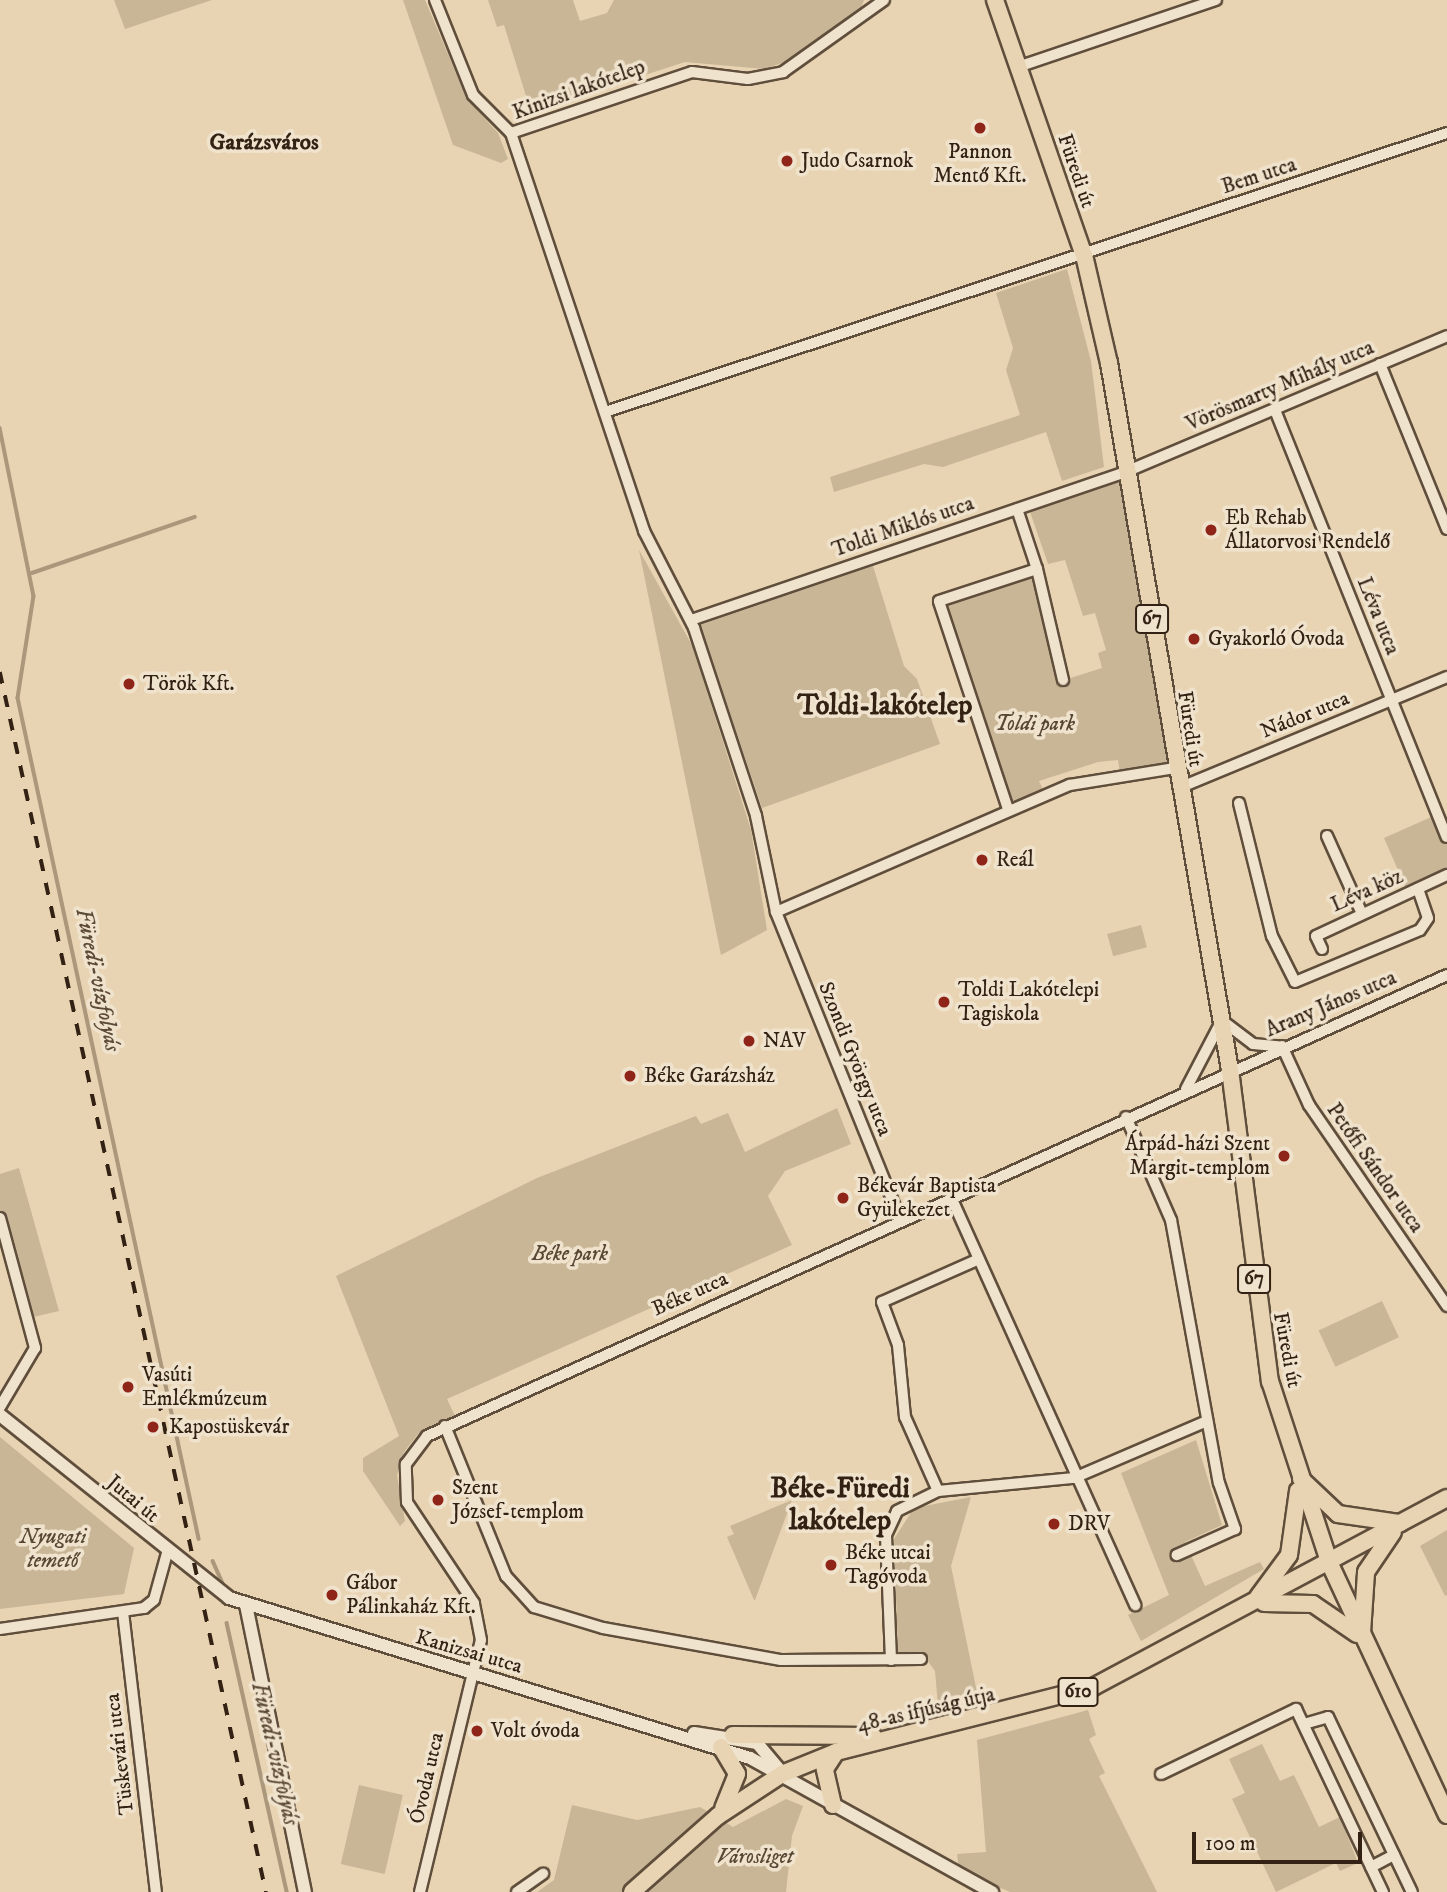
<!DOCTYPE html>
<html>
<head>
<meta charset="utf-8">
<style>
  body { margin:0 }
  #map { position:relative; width:1447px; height:1892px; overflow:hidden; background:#e8d4b2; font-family:"IM FELL DW Pica",serif }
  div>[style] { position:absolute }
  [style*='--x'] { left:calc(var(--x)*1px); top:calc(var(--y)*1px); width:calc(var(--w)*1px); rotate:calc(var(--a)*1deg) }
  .green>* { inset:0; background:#c9b697; transform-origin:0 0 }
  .stream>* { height:3.5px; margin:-1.75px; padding:0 1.75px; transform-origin:1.75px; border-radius:1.75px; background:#aa977c }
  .roads { filter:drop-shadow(2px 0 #604e3c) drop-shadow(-2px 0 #604e3c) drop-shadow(0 2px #604e3c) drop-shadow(0 -2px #604e3c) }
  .minor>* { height:10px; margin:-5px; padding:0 5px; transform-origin:5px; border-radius:5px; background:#f0e3cd }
  .tertiary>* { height:12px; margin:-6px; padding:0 6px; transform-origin:6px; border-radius:6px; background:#f0e3cd }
  .primary>* { height:16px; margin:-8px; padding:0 8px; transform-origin:8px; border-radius:8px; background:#e8d4b2 }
  .rail>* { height:3.5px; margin-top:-1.75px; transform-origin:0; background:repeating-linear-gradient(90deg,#332214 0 12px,transparent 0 24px) }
  .dots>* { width:19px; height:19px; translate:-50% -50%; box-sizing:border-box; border:4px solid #f0e3cd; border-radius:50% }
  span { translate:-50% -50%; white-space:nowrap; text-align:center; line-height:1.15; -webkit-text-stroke:7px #f0e3cd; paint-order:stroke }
  .shield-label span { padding:2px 5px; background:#f0e3cd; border:2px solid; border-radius:5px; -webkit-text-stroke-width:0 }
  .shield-label { font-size:19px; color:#332214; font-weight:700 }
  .street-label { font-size:21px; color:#332214 }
  .poi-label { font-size:21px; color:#332214 }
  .left { translate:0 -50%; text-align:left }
  .right { translate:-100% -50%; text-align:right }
  .park-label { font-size:21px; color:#584735; font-style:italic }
  .neighbourhood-label { font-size:23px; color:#332214; font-weight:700 }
  .water-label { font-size:23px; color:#5d4b38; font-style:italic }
  .district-label { font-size:28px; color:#332214; font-weight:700 }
  .scale { position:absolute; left:1192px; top:1832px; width:170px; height:32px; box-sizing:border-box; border:4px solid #332214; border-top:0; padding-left:9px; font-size:21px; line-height:24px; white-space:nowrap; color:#332214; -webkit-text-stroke:5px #f0e3cd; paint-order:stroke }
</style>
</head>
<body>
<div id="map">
  <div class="green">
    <div style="clip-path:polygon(114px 0,212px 0,125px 29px)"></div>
    <div style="clip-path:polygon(403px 0,425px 0,467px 99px,498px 133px,508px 159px,501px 163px,453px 145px)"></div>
    <div style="clip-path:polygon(488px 0,573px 0,580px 21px,607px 13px,614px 0,864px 0,859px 13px,785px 62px,764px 69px,685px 62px,531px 112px,504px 25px,497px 27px)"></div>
    <div style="clip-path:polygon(1067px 269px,1091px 361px,1104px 467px,1062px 481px,1046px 432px,943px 467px,924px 464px,834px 492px,830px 477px,1020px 415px,1006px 370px,1013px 348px,996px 293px)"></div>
    <div style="clip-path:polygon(1128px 471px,1175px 768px,1120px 773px,1118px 760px,1098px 762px,1039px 781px,1045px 794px,1008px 809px,939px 601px,1037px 569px,1064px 680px,1102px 668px,1098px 653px,1106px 650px,1095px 613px,1083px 616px,1065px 560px,1048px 564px,1028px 506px)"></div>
    <div style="clip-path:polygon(639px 550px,693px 647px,751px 830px,767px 930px,721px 955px)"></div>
    <div style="clip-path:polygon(873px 566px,904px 666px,917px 679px,940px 744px,762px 808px,700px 625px)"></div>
    <div style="clip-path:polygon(1438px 814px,1447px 837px,1447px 875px,1408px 893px,1384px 838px)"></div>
    <div style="left:1141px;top:925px;width:23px;height:35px;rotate:75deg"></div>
    <div style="clip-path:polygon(837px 1108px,851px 1144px,785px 1171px,768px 1196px,792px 1245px,447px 1399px,455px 1416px,417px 1435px,404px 1452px,397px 1475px,405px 1521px,400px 1526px,363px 1471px,363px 1458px,399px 1436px,336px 1276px,537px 1178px,696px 1116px,701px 1124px,728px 1113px,745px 1152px)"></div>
    <div style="clip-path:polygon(19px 1168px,59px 1311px,29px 1318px,0 1218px,0 1174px)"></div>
    <div style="left:1382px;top:1301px;width:40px;height:70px;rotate:65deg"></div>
    <div style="clip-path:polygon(0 1437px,134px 1548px,124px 1594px,0 1609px)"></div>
    <div style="clip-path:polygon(1196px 1440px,1222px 1525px,1185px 1542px,1205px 1586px,1260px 1562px,1264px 1569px,1141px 1641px,1128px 1615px,1169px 1595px,1121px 1473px)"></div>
    <div style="clip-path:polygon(971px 1497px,951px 1566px,978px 1697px,938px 1706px,935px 1671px,922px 1653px,898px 1653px,894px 1539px,914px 1508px)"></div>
    <div style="clip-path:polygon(792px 1500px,755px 1600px,754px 1600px,727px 1537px,734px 1534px,730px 1526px)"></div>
    <div style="clip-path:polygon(1447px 1530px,1447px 1595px,1445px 1596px,1420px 1546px)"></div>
    <div style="clip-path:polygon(1088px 1710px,1096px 1735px,1089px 1739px,1105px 1773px,1099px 1776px,1157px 1892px,1010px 1892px,959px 1870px,957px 1854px,986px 1852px,977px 1740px)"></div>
    <div style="clip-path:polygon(1262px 1744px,1280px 1781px,1294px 1775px,1319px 1827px,1340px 1817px,1358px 1863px,1340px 1871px,1336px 1863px,1276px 1892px,1232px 1799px,1245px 1793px,1229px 1759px)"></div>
    <div style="left:359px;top:1785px;width:45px;height:81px;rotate:13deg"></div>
    <div style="clip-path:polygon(786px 1799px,803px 1806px,792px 1836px,786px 1892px,537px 1892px,554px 1880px,572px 1805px,637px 1820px,700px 1807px,733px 1827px)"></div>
  </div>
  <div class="stream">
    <div style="--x:0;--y:428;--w:171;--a:78.6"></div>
    <div style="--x:34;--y:596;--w:103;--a:98.9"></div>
    <div style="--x:18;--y:698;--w:860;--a:77.85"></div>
    <div style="--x:32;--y:573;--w:172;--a:-19"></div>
    <div style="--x:213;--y:1561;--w:24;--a:66"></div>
    <div style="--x:227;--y:1623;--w:276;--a:77.4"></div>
  </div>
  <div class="roads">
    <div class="minor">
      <div style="--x:435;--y:0;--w:102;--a:68.2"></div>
      <div style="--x:473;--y:95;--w:54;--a:45"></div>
      <div style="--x:1018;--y:67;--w:209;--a:-18.7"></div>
      <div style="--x:511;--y:133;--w:420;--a:71.5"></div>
      <div style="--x:644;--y:531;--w:109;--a:62.7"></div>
      <div style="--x:694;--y:628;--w:198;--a:71.7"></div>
      <div style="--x:756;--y:816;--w:98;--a:78.2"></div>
      <div style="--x:776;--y:912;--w:331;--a:68"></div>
      <div style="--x:511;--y:133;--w:191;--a:-18.6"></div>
      <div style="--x:692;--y:72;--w:56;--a:7.1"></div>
      <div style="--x:748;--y:79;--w:36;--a:-11"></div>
      <div style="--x:783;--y:72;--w:124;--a:-35.5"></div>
      <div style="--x:1380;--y:364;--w:178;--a:67.9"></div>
      <div style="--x:1275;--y:410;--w:460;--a:68.1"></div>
      <div style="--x:605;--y:412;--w:887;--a:-18.33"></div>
      <div style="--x:1037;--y:569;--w:114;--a:76.8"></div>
      <div style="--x:691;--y:620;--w:462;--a:-18.8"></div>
      <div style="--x:1128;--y:471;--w:346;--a:-22.9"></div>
      <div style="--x:1179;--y:788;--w:290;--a:-22.5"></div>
      <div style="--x:1239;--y:803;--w:137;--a:76.1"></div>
      <div style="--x:1272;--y:936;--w:51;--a:63.4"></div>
      <div style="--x:1295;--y:982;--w:135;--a:-22.6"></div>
      <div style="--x:1420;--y:930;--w:14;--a:-56"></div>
      <div style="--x:1428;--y:918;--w:31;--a:-109"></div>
      <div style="--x:1008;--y:809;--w:219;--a:-108.4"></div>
      <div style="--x:939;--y:601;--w:103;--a:-18.1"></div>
      <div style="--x:1037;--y:569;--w:63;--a:-108.4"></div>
      <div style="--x:1327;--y:836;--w:85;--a:65.8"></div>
      <div style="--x:776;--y:912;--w:320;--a:-23.4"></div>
      <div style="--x:1070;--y:785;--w:106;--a:-9.2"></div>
      <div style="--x:1322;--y:949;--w:14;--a:-115"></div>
      <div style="--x:1316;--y:936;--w:145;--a:-25"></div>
      <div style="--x:1224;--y:1022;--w:36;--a:37"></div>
      <div style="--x:1253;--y:1044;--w:25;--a:5"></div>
      <div style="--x:1282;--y:1046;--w:65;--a:65.4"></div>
      <div style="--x:1309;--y:1105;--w:244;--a:55.5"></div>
      <div style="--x:1186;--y:1089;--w:71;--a:-62.4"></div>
      <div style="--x:1126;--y:1117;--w:112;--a:66.4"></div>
      <div style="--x:1171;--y:1220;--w:267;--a:79.7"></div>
      <div style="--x:1219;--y:1483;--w:49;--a:70.8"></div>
      <div style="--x:1235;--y:1529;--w:64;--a:155.9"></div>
      <div style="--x:951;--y:1197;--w:448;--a:65.7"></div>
      <div style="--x:0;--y:1218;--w:135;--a:74.9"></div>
      <div style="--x:35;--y:1348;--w:69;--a:120.7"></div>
      <div style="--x:445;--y:1426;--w:162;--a:67.9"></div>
      <div style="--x:506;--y:1576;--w:42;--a:47.9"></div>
      <div style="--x:534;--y:1607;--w:72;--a:16.9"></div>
      <div style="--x:603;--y:1628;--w:181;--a:10.2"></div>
      <div style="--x:781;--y:1660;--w:140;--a:-0.4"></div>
      <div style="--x:938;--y:1491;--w:81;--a:-114"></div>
      <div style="--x:905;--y:1417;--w:72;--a:-95.6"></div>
      <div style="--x:898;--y:1345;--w:46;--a:-110.4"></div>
      <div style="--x:882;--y:1302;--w:104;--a:-23.9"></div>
      <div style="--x:123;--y:1612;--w:282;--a:83.3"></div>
      <div style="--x:0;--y:1629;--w:146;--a:-8.3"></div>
      <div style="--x:144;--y:1608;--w:13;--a:-39"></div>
      <div style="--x:154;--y:1600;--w:49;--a:-74.5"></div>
      <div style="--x:891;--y:1660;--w:125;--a:-92.3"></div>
      <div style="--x:886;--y:1535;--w:26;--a:-65"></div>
      <div style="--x:897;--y:1511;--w:46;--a:-26"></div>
      <div style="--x:938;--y:1491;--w:137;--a:-5.5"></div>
      <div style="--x:1074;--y:1478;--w:145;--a:-23.2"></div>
      <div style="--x:1304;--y:1724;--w:25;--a:-16"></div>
      <div style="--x:1328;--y:1717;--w:194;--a:64.4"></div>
      <div style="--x:1161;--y:1774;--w:150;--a:-25.7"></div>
      <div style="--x:1296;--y:1709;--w:203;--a:64.6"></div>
      <div style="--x:1371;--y:1867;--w:26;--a:-28"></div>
      <div style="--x:420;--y:1892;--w:259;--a:-76.4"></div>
      <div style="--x:481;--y:1640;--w:38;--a:-101"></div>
      <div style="--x:474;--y:1603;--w:121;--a:-123.6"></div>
      <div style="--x:407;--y:1502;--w:38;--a:-92"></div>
      <div style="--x:406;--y:1464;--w:35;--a:-53"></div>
      <div style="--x:427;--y:1436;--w:1119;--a:-24.32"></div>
      <div style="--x:517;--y:1892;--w:32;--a:-35"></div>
    </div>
    <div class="tertiary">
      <div style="--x:0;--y:1415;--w:293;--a:38.6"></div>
      <div style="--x:229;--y:1598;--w:545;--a:17.07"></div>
      <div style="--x:750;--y:1758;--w:277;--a:29"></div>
      <div style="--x:246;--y:1605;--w:293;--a:78.4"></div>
      <div style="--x:694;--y:1733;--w:64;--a:9"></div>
      <div style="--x:757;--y:1743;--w:39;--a:50"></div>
    </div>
    <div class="primary">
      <div style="--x:995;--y:0;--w:270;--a:70.8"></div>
      <div style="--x:1084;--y:255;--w:111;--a:77"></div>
      <div style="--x:1109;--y:363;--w:717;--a:80.29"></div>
      <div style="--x:1230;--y:1070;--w:314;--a:82.7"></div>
      <div style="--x:1270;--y:1381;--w:190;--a:71.9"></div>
      <div style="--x:1329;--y:1562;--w:279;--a:65"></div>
      <div style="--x:1301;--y:1479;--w:51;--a:43.4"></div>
      <div style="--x:1338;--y:1514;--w:63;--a:8.3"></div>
      <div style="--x:1258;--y:1597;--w:52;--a:-53.6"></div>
      <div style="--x:1289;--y:1555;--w:65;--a:-82"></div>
      <div style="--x:1264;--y:1603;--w:49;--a:1.2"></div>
      <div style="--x:1313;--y:1604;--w:53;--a:34.3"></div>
      <div style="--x:1362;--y:1633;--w:61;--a:-86.2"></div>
      <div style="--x:1366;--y:1572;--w:48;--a:-56"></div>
      <div style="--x:733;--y:1735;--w:140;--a:0.4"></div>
      <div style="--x:721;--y:1747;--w:31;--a:59"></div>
      <div style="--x:737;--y:1774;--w:37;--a:112"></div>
      <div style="--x:833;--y:1805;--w:37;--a:-103"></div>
      <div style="--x:825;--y:1769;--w:20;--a:-57"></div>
      <div style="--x:632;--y:1892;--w:115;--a:-41.5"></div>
      <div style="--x:718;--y:1816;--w:77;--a:-33.3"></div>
      <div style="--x:782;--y:1774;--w:58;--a:-22.2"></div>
      <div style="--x:836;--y:1752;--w:265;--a:-14.2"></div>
      <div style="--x:1093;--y:1687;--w:401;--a:-28.1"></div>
    </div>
  </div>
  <div class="rail">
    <div style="--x:0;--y:672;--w:1249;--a:77.7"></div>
  </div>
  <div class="dots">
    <div style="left:980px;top:128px;background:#8f2418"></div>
    <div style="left:787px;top:161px;background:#8f2418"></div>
    <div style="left:1211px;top:530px;background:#8f2418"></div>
    <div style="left:1194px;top:639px;background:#8f2418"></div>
    <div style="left:129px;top:684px;background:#8f2418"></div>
    <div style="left:982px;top:860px;background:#8f2418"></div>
    <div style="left:944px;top:1002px;background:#8f2418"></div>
    <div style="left:749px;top:1041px;background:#8f2418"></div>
    <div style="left:630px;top:1076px;background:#8f2418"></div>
    <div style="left:1284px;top:1156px;background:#8f2418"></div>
    <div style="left:843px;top:1198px;background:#8f2418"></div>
    <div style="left:128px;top:1387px;background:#8f2418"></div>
    <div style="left:153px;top:1427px;background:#8f2418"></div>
    <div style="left:438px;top:1500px;background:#8f2418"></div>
    <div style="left:1054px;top:1524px;background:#8f2418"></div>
    <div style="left:831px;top:1565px;background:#8f2418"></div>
    <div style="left:332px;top:1595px;background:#8f2418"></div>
    <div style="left:477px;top:1731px;background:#8f2418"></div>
  </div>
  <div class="shield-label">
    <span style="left:1152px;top:619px">67</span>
    <span style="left:1254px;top:1279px">67</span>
    <span style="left:1078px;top:1692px">610</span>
  </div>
  <div class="street-label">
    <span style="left:579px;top:90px;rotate:-20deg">Kinizsi lakótelep</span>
    <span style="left:1076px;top:171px;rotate:71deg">Füredi út</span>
    <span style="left:1259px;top:176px;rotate:-18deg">Bem utca</span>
    <span style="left:1280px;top:386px;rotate:-23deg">Vörösmarty Mihály utca</span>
    <span style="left:903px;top:527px;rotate:-19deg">Toldi Miklós utca</span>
    <span style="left:1378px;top:616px;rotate:68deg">Léva utca</span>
    <span style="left:1305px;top:715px;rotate:-22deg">Nádor utca</span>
    <span style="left:1190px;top:729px;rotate:81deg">Füredi út</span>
    <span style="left:1367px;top:891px;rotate:-24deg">Léva köz</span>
    <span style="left:1331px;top:1004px;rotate:-23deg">Arany János utca</span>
    <span style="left:855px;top:1059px;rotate:68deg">Szondi György utca</span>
    <span style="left:1375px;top:1168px;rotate:55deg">Petőfi Sándor utca</span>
    <span style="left:690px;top:1294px;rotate:-24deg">Béke utca</span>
    <span style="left:1287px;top:1350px;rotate:79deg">Füredi út</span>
    <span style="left:133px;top:1499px;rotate:40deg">Jutai út</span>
    <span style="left:469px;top:1652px;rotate:16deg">Kanizsai utca</span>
    <span style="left:926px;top:1710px;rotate:-13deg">48-as ifjúság útja</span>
    <span style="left:120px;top:1754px;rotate:-97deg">Tüskevári utca</span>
    <span style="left:427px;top:1778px;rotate:-77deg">Óvoda utca</span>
  </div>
  <div class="poi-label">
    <span style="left:980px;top:164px">Pannon<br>Mentő Kft.</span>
    <span class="left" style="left:801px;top:161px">Judo Csarnok</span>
    <span class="left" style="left:1225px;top:530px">Eb Rehab<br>Állatorvosi Rendelő</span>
    <span class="left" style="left:1208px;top:639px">Gyakorló Óvoda</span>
    <span class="left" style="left:143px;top:684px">Török Kft.</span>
    <span class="left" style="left:996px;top:860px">Reál</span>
    <span class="left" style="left:958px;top:1002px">Toldi Lakótelepi<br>Tagiskola</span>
    <span class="left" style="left:763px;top:1041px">NAV</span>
    <span class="left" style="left:644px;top:1076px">Béke Garázsház</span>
    <span class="right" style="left:1270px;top:1156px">Árpád-házi Szent<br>Margit-templom</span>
    <span class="left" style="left:857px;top:1198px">Békevár Baptista<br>Gyülekezet</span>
    <span class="left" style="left:142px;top:1387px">Vasúti<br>Emlékmúzeum</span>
    <span class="left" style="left:169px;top:1427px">Kapostüskevár</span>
    <span class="left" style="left:452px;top:1500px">Szent<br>József-templom</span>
    <span class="left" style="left:1068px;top:1524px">DRV</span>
    <span class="left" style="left:845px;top:1565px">Béke utcai<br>Tagóvoda</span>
    <span class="left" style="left:346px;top:1595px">Gábor<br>Pálinkaház Kft.</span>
    <span class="left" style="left:491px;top:1731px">Volt óvoda</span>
  </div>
  <div class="park-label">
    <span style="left:1035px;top:724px">Toldi park</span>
    <span style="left:570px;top:1254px">Béke park</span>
    <span style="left:53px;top:1549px">Nyugati<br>temető</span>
    <span style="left:755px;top:1857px">Városliget</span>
  </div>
  <div class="neighbourhood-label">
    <span style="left:264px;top:143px">Garázsváros</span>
  </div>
  <div class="water-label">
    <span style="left:97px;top:980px;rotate:78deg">Füredi-vízfolyás</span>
    <span style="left:274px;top:1754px;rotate:77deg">Füredi-vízfolyás</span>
  </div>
  <div class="district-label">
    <span style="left:885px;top:706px">Toldi-lakótelep</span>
    <span style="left:840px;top:1505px">Béke-Füredi<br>lakótelep</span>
  </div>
  <div class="scale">100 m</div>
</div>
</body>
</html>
